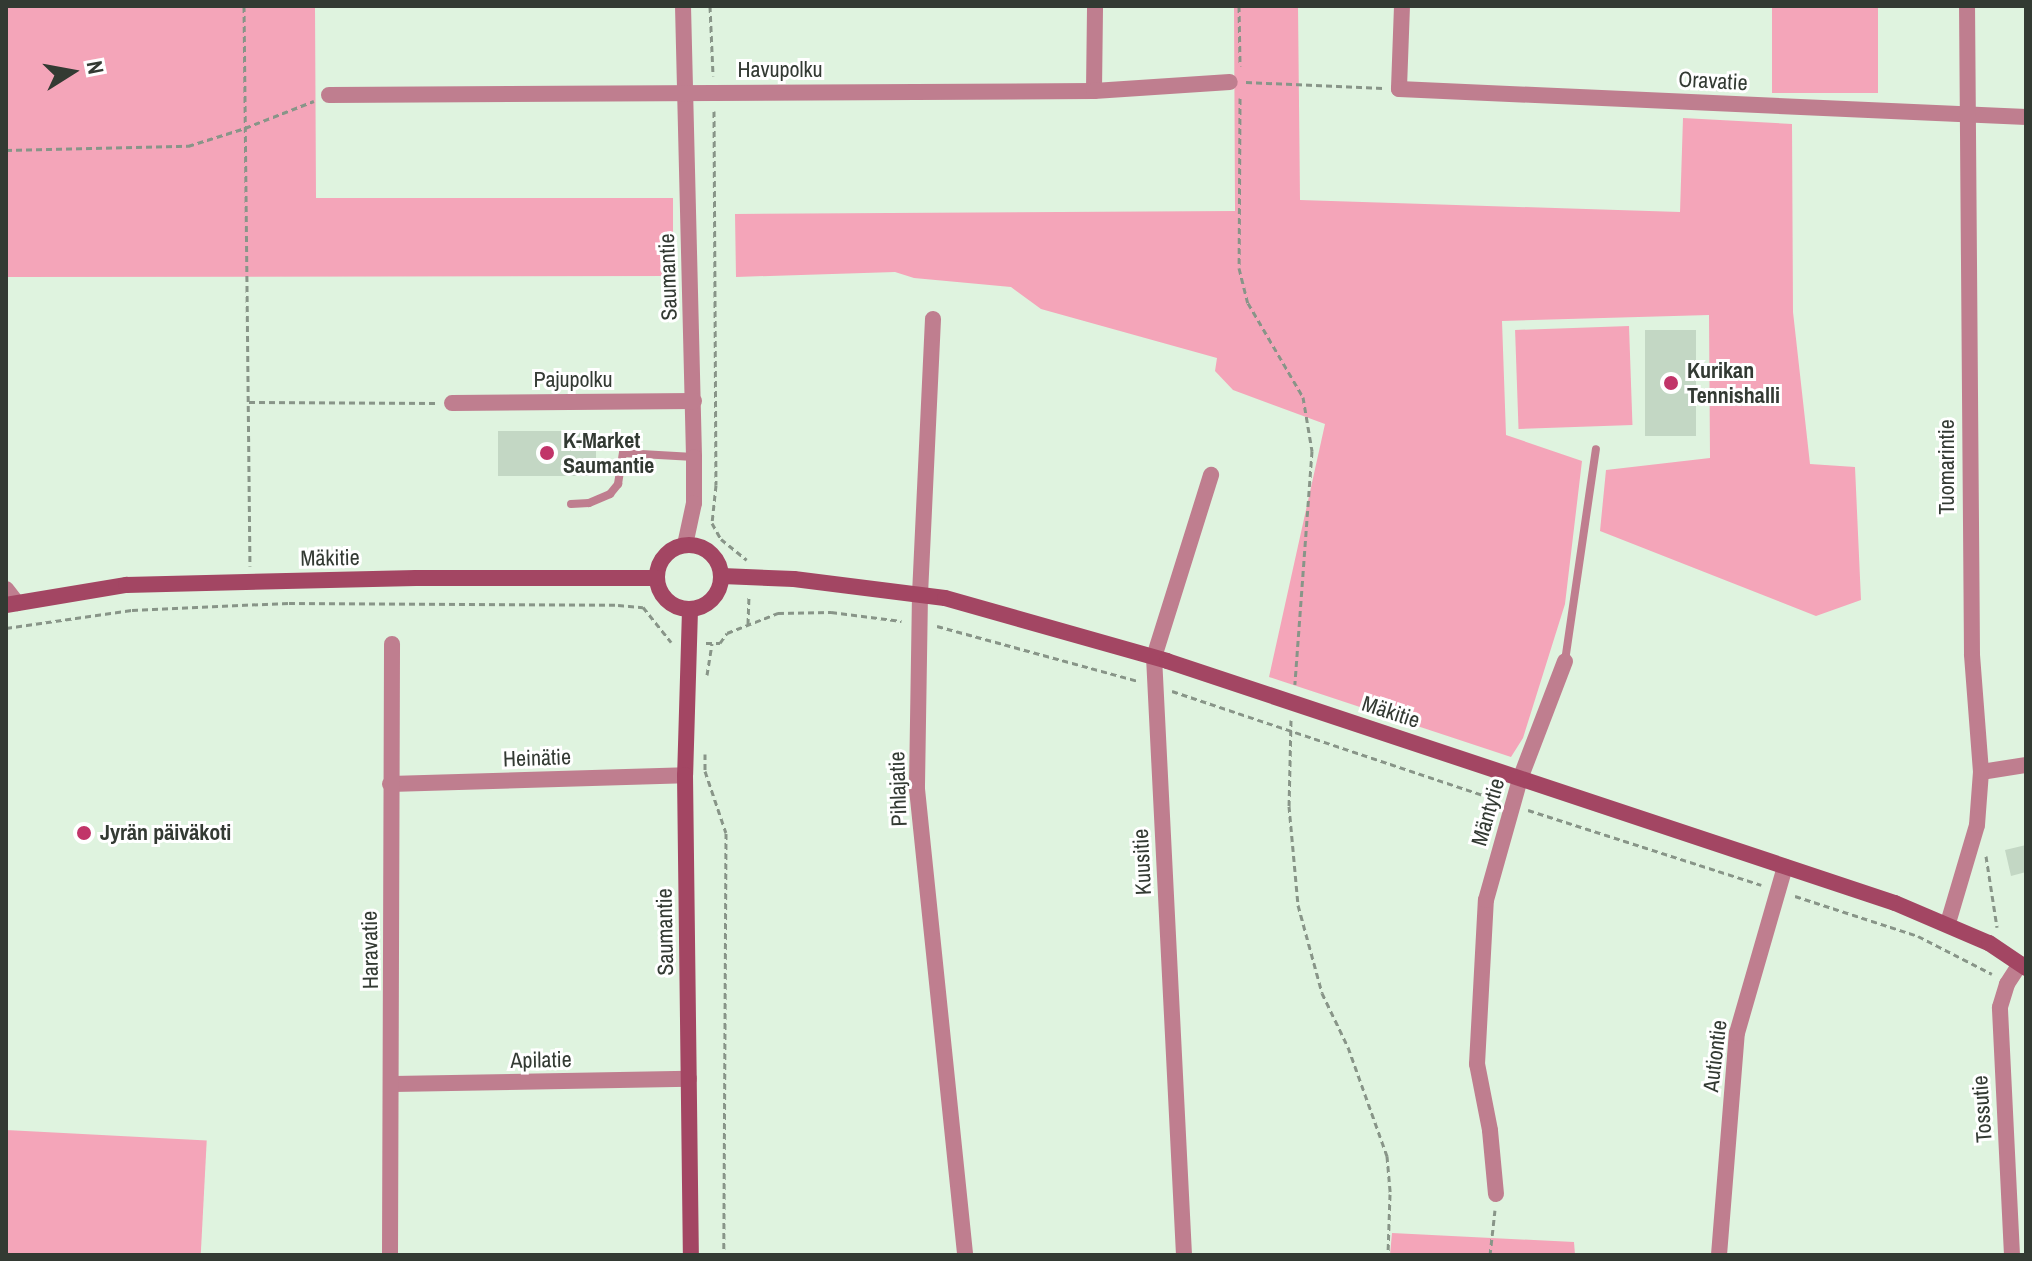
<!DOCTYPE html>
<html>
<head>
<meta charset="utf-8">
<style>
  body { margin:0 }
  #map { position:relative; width:2032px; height:1261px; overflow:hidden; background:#dff3df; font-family:"Archivo Narrow",sans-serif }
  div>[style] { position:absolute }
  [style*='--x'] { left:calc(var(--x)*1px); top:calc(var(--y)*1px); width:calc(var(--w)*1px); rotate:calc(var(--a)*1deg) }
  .green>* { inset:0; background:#f4a5b9; transform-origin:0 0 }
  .building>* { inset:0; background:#c3d7c4; transform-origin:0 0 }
  .path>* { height:3px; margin-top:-1.5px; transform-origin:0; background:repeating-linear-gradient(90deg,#889588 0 6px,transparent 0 10px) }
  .lane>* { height:8px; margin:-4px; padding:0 4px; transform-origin:4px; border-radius:4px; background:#bf7e8f }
  .street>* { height:16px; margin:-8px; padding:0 8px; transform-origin:8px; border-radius:8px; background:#bf7e8f }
  .secondary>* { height:16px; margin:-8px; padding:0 8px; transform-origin:8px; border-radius:8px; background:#a34663 }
  .secondary>.ring { margin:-8px; padding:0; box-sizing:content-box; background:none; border:16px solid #a34663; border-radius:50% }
  .dots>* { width:22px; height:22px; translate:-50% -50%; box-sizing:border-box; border:4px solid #fff; border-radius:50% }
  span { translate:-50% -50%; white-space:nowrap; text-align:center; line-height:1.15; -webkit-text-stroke:6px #fff; paint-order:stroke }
  .street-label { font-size:22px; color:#333a33 }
  .poi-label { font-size:22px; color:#333a33; font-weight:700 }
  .left { translate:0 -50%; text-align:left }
  .frame { position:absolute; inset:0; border:8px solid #333a33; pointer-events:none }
  .north { position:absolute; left:32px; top:32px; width:80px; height:80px; -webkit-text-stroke:6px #fff; paint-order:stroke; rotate:79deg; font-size:22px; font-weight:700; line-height:32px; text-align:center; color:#333a33 }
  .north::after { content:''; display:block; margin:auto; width:28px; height:36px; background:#333a33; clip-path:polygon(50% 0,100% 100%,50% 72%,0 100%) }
</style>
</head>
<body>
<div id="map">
  <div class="green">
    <div style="clip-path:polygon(6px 6px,315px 6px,316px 198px,673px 198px,673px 276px,6px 277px)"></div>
    <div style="clip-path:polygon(1234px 6px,1298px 6px,1300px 200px,1680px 212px,1683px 118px,1792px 124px,1793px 312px,1810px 464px,1855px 467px,1861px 600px,1816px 616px,1600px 531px,1606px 470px,1710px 458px,1709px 315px,1502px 321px,1506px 435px,1582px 461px,1565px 604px,1523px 738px,1511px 757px,1269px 677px,1325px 424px,1233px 390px,1215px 371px,1217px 358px,1041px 309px,1011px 287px,914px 278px,895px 272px,736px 277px,735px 214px,1235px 211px)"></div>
    <div style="left:1772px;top:6px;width:106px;height:87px"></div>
    <div style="left:1629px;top:326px;width:99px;height:114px;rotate:88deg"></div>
    <div style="left:6px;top:1130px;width:201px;height:125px;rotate:3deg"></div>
    <div style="clip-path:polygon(1392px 1233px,1574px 1242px,1575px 1255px,1390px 1255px)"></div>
  </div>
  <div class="building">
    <div style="left:1645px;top:330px;width:51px;height:106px"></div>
    <div style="left:498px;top:431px;width:98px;height:45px"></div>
    <div style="clip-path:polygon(2026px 845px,2026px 872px,2011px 876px,2005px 850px)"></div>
  </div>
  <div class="path">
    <div style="--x:244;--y:6;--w:560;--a:89.39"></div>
    <div style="--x:710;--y:6;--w:70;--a:87.5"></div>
    <div style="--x:1239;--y:6;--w:60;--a:89"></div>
    <div style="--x:1246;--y:82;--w:137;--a:2.5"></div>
    <div style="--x:1240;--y:98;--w:170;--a:90.3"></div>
    <div style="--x:1239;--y:268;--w:36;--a:76"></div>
    <div style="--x:1248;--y:303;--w:109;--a:59.7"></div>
    <div style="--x:1303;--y:397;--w:55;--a:80.5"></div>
    <div style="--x:1312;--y:451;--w:234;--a:94.2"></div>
    <div style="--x:714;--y:111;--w:374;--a:89.7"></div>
    <div style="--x:716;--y:485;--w:38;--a:96"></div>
    <div style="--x:712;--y:523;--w:18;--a:61"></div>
    <div style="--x:721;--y:539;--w:33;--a:39"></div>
    <div style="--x:6;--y:150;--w:182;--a:-1.3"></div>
    <div style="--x:188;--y:146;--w:60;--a:-17.5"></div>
    <div style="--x:245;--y:128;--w:74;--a:-21.4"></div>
    <div style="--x:249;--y:402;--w:187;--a:0.3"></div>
    <div style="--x:748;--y:624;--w:29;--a:-88"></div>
    <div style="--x:937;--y:626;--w:208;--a:15.3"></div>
    <div style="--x:6;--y:628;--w:127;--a:-8.1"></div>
    <div style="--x:132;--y:610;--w:157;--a:-2.6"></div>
    <div style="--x:289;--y:603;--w:329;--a:0.3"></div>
    <div style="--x:618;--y:605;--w:25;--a:5"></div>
    <div style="--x:643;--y:607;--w:45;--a:51.3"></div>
    <div style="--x:706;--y:643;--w:14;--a:0"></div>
    <div style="--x:720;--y:643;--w:12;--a:-55"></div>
    <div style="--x:727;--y:633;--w:55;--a:-21.4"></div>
    <div style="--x:778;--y:613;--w:53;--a:-1.1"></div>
    <div style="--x:831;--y:612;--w:71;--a:7.3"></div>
    <div style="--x:707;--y:675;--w:32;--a:-81"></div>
    <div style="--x:1172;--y:691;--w:344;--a:18.5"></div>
    <div style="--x:1291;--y:720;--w:86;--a:91.3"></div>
    <div style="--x:1289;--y:806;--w:99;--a:84.8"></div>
    <div style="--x:1298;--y:905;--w:91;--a:74.7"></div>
    <div style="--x:1322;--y:993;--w:60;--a:64.3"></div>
    <div style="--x:1348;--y:1047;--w:116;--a:70.3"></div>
    <div style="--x:1387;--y:1156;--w:38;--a:85"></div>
    <div style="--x:1390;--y:1194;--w:61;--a:91.9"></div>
    <div style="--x:705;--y:754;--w:17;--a:90"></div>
    <div style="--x:705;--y:771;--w:65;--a:71.3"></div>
    <div style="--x:726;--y:833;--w:422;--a:90.3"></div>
    <div style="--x:1528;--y:810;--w:245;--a:17.8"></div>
    <div style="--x:1986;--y:856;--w:72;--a:81.2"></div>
    <div style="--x:1795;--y:896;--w:129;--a:18"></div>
    <div style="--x:1918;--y:936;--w:83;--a:27.2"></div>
    <div style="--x:1490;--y:1255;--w:45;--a:-83.7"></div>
  </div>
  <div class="lane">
    <div style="--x:571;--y:504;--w:18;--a:-3"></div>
    <div style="--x:589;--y:503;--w:23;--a:-23"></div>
    <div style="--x:610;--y:494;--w:13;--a:-51"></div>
    <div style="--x:618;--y:484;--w:31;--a:-81"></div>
    <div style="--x:623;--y:453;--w:71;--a:3.2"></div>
    <div style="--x:1565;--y:661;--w:214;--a:-81.7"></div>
  </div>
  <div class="street">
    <div style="--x:683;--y:6;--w:451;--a:88.6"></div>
    <div style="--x:694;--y:457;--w:46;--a:90"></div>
    <div style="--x:694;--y:503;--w:43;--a:102.1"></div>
    <div style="--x:1402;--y:6;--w:83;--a:92.1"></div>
    <div style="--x:1399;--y:89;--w:628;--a:2.56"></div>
    <div style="--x:1094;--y:91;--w:85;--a:-89.3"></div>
    <div style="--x:329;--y:95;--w:765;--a:-0.3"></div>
    <div style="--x:1094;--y:91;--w:136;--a:-3.8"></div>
    <div style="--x:933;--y:319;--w:275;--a:92.7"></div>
    <div style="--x:920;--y:594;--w:195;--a:90.9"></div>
    <div style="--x:917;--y:789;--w:468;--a:84.1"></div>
    <div style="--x:452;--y:403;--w:242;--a:-0.5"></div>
    <div style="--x:6;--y:589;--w:18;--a:52"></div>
    <div style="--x:1981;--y:772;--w:46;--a:-8.8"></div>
    <div style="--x:390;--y:784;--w:295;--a:-1.7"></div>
    <div style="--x:1948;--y:923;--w:102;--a:-73.5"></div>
    <div style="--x:1977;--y:825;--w:53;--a:-85.7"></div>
    <div style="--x:1981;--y:772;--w:118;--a:-94.4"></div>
    <div style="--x:1972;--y:654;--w:648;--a:-90.44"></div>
    <div style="--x:393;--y:1084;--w:296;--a:-1"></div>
    <div style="--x:1496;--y:1194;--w:64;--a:-95.4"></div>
    <div style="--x:1490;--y:1130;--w:67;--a:-101.1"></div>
    <div style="--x:1477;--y:1064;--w:164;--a:-86.9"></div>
    <div style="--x:1486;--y:900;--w:126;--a:-74.3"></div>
    <div style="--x:1520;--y:779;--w:126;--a:-69.1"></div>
    <div style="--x:390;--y:1255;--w:611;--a:-89.81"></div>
    <div style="--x:1184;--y:1255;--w:599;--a:-92.87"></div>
    <div style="--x:1154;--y:657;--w:191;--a:-72.6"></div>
    <div style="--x:1719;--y:1255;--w:223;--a:-85.4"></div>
    <div style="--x:1737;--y:1033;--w:173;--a:-73.9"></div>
    <div style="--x:2012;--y:1255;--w:248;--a:-92.8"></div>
    <div style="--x:2000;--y:1007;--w:24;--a:-73"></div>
    <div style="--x:2007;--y:984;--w:24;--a:-57"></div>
  </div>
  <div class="secondary">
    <div class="ring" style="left:657px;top:545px;width:48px;height:48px"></div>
    <div style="--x:722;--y:576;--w:72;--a:2.4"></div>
    <div style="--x:794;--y:579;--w:152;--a:7.2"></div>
    <div style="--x:945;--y:598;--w:231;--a:15.8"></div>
    <div style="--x:1167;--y:661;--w:767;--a:18.39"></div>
    <div style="--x:1895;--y:903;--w:102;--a:23.1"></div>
    <div style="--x:1989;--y:943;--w:45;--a:34"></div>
    <div style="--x:6;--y:605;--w:122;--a:-9.5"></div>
    <div style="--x:126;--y:585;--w:290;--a:-1.4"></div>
    <div style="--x:416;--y:578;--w:241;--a:0"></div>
    <div style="--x:690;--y:610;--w:165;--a:91.7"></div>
    <div style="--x:685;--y:775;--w:480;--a:89.3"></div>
  </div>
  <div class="dots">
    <div style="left:1671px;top:383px;background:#c13569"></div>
    <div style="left:547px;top:453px;background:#c13569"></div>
    <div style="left:84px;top:833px;background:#c13569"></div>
  </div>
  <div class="street-label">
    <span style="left:780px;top:70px">Havupolku</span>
    <span style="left:1713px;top:81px;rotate:3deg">Oravatie</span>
    <span style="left:668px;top:277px;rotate:-92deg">Saumantie</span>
    <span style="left:573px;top:380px">Pajupolku</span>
    <span style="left:1947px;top:467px;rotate:-90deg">Tuomarintie</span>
    <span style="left:330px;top:558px;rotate:-1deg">Mäkitie</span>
    <span style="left:1391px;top:712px;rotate:18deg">Mäkitie</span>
    <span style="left:537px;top:758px;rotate:-2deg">Heinätie</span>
    <span style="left:898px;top:789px;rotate:-92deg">Pihlajatie</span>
    <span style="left:1488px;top:812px;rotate:-74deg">Mäntytie</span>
    <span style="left:1142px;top:862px;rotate:-93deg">Kuusitie</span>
    <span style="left:665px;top:932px;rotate:-91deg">Saumantie</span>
    <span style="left:370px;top:950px;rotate:-91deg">Haravatie</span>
    <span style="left:1715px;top:1056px;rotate:-83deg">Autiontie</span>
    <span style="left:541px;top:1060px;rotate:-1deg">Apilatie</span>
    <span style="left:1982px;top:1109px;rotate:-94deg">Tossutie</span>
  </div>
  <div class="poi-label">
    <span class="left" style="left:1687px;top:383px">Kurikan<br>Tennishalli</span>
    <span class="left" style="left:563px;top:453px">K-Market<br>Saumantie</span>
    <span class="left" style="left:100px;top:833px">Jyrän päiväkoti</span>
  </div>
  <div class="frame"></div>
  <div class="north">N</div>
</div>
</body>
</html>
